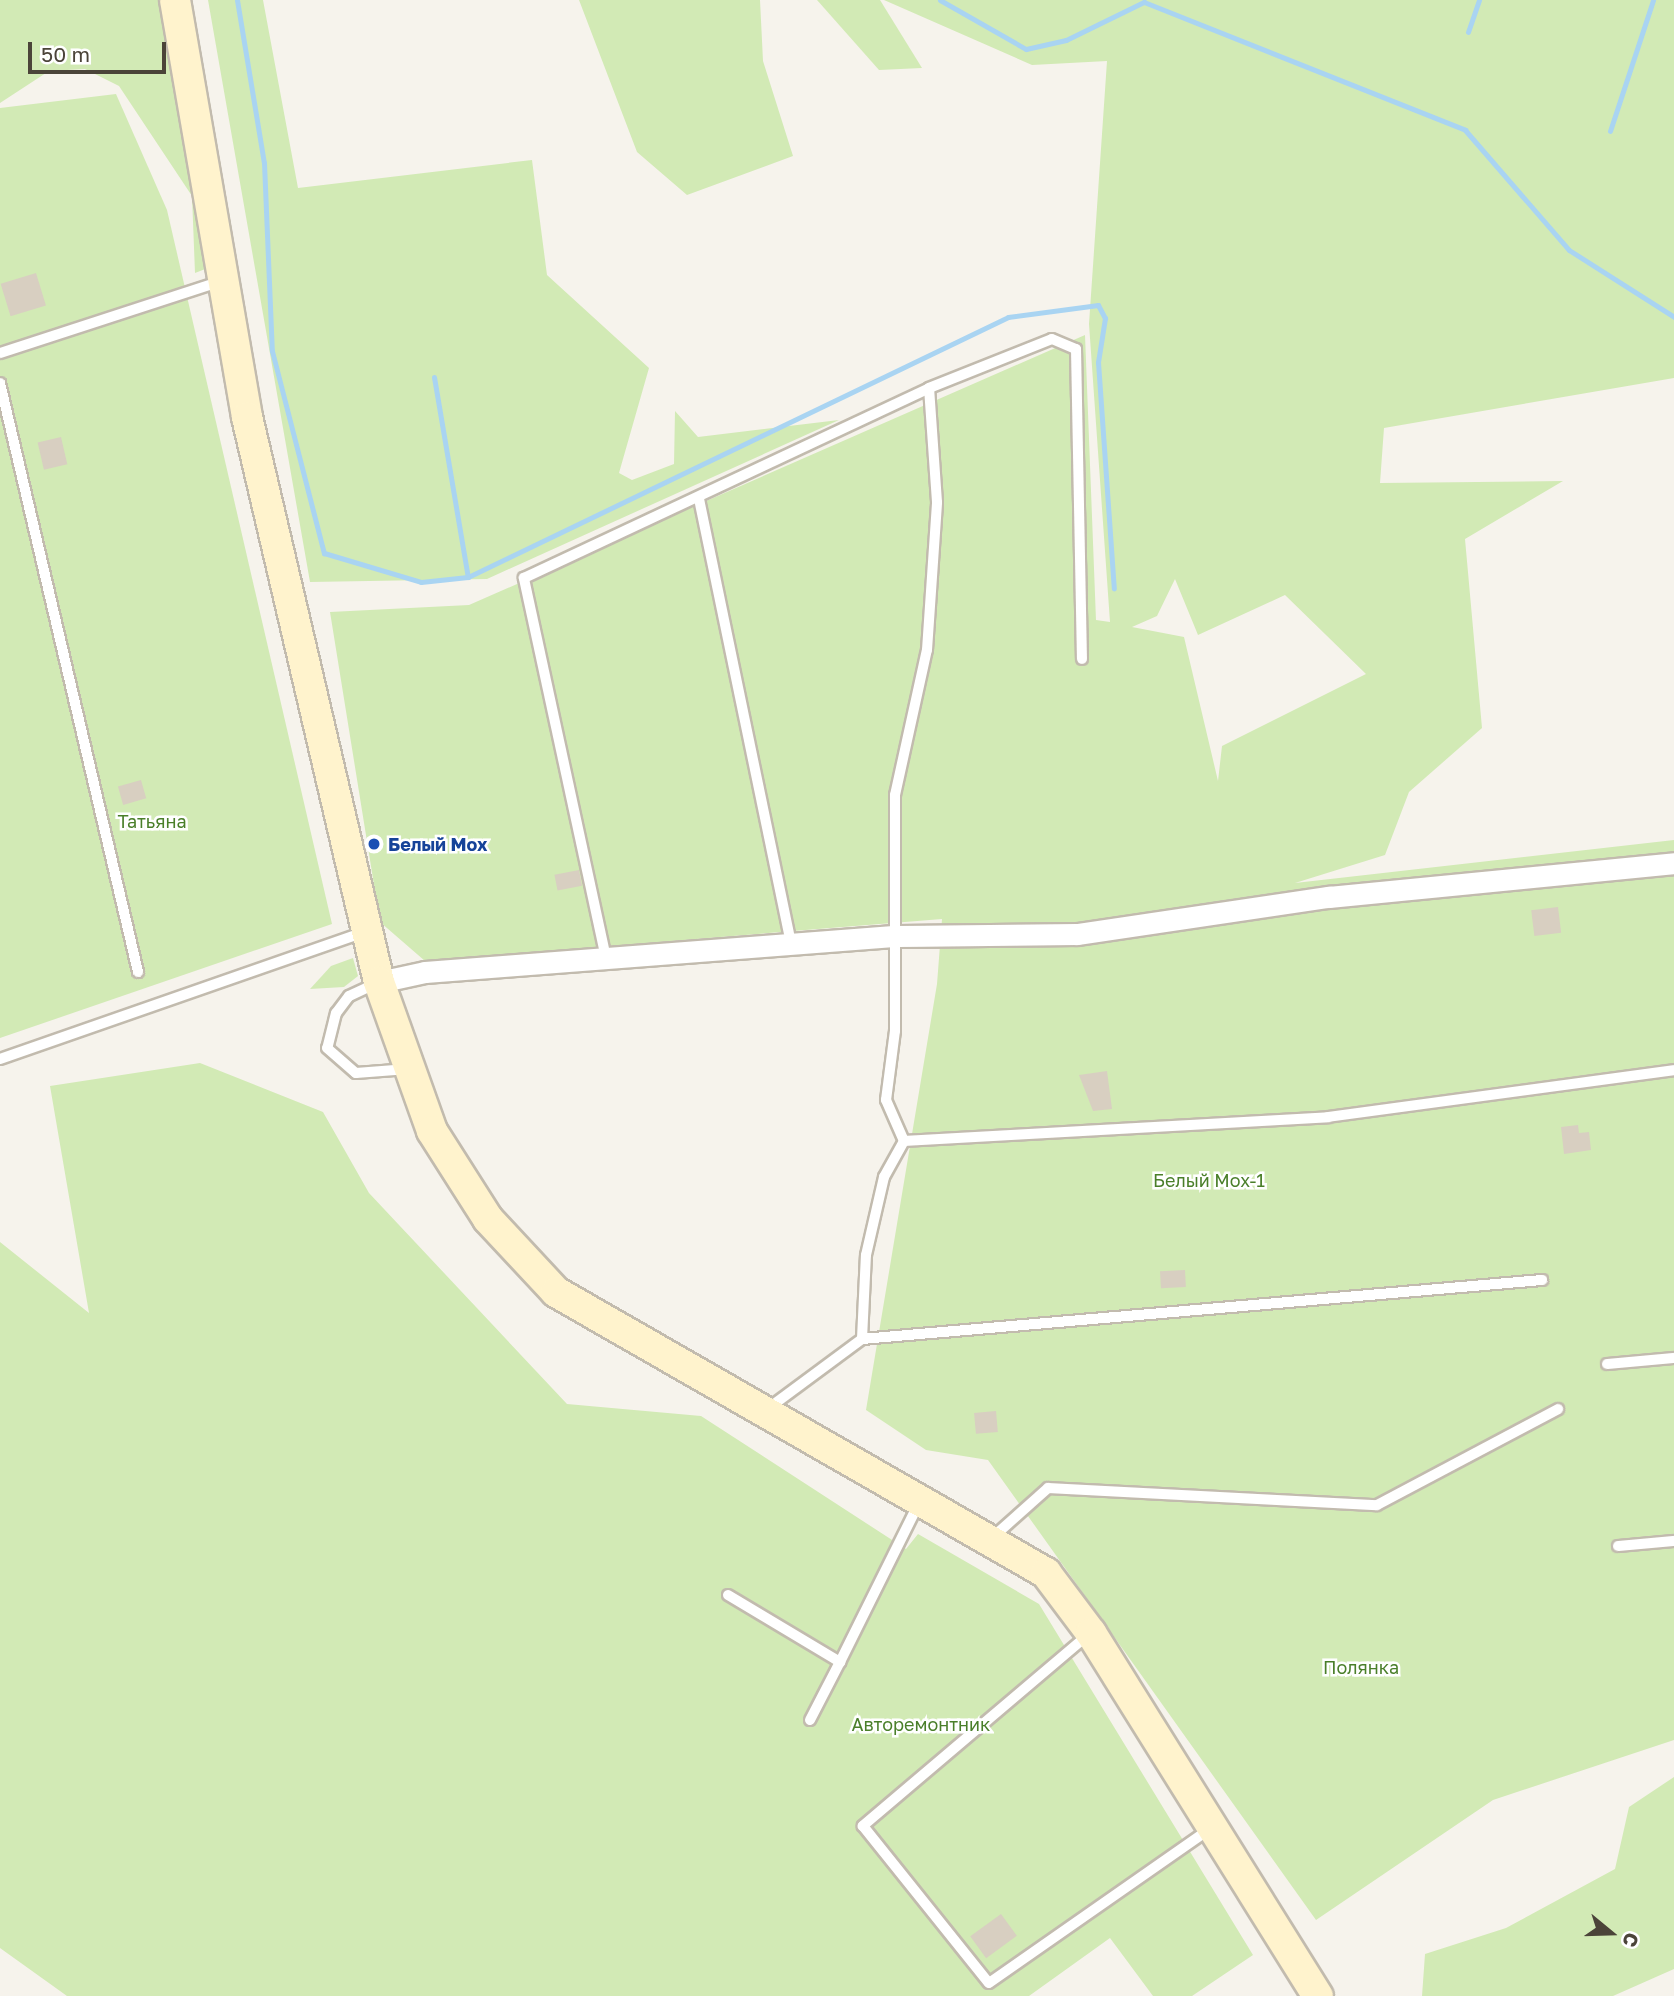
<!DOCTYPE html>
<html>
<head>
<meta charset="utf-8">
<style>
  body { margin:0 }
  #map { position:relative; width:1674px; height:1996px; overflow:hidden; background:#f6f3ec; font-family:"Golos Text",sans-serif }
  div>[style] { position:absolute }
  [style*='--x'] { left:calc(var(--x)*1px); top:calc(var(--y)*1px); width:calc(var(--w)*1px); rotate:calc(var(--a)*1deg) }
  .green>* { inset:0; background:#d2eab5 }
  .stream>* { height:5px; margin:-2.5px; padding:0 2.5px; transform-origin:2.5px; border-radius:2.5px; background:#a9d4f2 }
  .building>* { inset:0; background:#d8cfc1; transform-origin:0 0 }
  .roads { filter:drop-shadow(2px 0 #c2bbae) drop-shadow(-2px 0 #c2bbae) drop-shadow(0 2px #c2bbae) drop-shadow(0 -2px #c2bbae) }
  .lane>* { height:10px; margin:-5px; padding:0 5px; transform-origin:5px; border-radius:5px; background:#fff }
  .street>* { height:21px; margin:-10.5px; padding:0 10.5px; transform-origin:10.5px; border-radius:10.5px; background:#fff }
  .secondary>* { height:30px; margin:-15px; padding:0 15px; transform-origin:15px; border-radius:15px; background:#fff3cd }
  .dots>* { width:19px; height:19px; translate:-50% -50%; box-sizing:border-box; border:4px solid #fff; border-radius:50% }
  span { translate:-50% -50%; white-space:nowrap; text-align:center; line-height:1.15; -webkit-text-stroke:5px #fff; paint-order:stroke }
  .park-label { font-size:18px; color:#4a7f2a }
  .transit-label { font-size:18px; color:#164399; font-weight:700 }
  .left { translate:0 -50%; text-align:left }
  .north { position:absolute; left:1576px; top:1898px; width:70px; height:70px; -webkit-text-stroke:5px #fff; paint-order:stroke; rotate:109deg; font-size:19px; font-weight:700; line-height:28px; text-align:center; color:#4b4439 }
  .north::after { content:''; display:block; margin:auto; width:24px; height:32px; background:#4b4439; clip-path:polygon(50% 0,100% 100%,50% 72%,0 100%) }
  .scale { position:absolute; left:28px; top:42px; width:138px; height:32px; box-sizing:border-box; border:4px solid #4b4439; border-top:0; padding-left:9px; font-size:21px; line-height:24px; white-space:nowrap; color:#4b4439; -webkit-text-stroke:5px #fff; paint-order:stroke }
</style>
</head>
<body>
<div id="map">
  <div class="green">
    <div style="clip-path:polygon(0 0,166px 0,213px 266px,195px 273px,192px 196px,119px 86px,85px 69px,49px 71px,0 103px)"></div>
    <div style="clip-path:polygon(208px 0,263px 0,298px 188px,532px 160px,547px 275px,649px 368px,619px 473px,632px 480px,674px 464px,675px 411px,698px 437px,839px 420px,487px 579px,310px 582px)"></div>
    <div style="clip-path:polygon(579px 0,760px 0,763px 61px,793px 156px,687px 195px,637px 152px)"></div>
    <div style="clip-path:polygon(817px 0,880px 0,922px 68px,879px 70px)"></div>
    <div style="clip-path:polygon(evenodd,884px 0,1674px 0,1674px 378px,1384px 428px,1380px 483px,1563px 481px,1465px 539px,1482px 728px,1409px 792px,1385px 855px,1295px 883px,1674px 840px,1674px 1740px,1493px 1800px,1316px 1920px,988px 1460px,926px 1450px,866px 1410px,937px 984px,942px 919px,425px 961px,380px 922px,330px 612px,469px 605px,1085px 335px,1096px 620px,1110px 622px,1089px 324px,1107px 61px,1032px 65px,884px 0,1175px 579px,1198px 635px,1285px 595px,1366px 674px,1222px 746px,1218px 781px,1184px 637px,1132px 627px,1157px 616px,1175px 579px)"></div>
    <div style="clip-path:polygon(116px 94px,167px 210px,332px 924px,0 1038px,0 108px)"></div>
    <div style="clip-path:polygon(353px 958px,358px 976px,344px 987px,310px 989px,331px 966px)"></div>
    <div style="clip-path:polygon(200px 1063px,323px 1112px,369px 1193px,567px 1404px,701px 1416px,906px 1549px,918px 1534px,1039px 1604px,1253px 1955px,1192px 1996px,1153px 1996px,1110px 1938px,1029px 1996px,67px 1996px,0 1948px,0 1242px,89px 1313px,50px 1086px)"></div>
    <div style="clip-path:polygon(1674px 1777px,1674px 1969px,1613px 1996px,1422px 1996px,1425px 1954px,1506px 1928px,1615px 1869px,1629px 1807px)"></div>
  </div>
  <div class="stream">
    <div style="--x:237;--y:0;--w:165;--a:80.6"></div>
    <div style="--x:264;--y:163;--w:188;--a:87.6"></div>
    <div style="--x:272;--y:351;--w:209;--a:75.6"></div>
    <div style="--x:324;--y:553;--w:101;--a:16.6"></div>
    <div style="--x:421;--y:582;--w:47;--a:-6.1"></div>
    <div style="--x:468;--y:577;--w:599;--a:-25.71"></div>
    <div style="--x:1008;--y:317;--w:91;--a:-7.6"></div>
    <div style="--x:1098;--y:305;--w:15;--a:62"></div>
    <div style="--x:1105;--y:318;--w:45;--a:99"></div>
    <div style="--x:1098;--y:362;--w:227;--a:86"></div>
    <div style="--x:940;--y:0;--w:99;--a:29.7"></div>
    <div style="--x:1026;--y:49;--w:41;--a:-12.7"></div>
    <div style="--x:1066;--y:40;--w:87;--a:-26"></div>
    <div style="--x:1144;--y:2;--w:346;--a:21.7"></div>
    <div style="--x:1465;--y:130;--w:159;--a:49.1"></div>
    <div style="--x:1569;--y:250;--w:125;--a:32.5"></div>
    <div style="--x:1468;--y:32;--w:34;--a:-71"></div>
    <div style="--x:1610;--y:131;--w:138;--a:-71.8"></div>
    <div style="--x:434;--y:377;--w:203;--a:80.4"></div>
  </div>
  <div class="building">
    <div style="left:36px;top:273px;width:34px;height:37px;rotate:73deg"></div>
    <div style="left:61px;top:437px;width:28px;height:24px;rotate:77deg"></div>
    <div style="left:141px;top:780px;width:19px;height:24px;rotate:74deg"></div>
    <div style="left:579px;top:870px;width:16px;height:25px;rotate:79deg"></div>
    <div style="left:1558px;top:907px;width:26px;height:27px;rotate:83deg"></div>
    <div style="clip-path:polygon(1107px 1071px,1112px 1109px,1093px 1111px,1079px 1075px)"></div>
    <div style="clip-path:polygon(1578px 1125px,1579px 1133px,1589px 1132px,1591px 1150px,1564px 1154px,1561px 1127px)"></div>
    <div style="left:1185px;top:1270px;width:17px;height:25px;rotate:87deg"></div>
    <div style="left:996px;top:1411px;width:21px;height:22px;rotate:85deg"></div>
    <div style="left:1001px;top:1914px;width:27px;height:38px;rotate:54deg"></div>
  </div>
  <div class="roads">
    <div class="lane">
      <div style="--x:0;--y:353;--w:232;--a:-18"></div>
      <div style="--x:0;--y:383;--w:605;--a:76.81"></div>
      <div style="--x:699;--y:499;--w:454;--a:78.3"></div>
      <div style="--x:606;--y:958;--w:389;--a:-102.2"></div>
      <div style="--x:524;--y:578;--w:447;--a:-25.1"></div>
      <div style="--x:929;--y:388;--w:132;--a:-21.7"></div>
      <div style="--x:1052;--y:339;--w:26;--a:23"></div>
      <div style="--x:1076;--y:349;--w:310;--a:88.9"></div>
      <div style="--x:377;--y:983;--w:31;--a:155"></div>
      <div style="--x:349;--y:996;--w:21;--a:127"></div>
      <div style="--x:336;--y:1013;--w:36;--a:104"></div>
      <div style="--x:327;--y:1048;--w:38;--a:41"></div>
      <div style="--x:356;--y:1073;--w:52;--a:-4.4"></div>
      <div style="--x:0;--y:1059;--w:386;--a:-19.2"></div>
      <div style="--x:904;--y:1141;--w:425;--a:-3.2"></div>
      <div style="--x:1328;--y:1117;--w:349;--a:-7.7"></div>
      <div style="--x:862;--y:1339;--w:84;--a:-87.3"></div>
      <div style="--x:866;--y:1255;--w:80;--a:-77"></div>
      <div style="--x:884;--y:1177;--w:41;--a:-60.9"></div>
      <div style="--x:904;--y:1141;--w:45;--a:-113.7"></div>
      <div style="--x:886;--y:1100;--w:70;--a:-82.6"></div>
      <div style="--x:895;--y:1031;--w:236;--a:-90"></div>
      <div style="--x:895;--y:795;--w:148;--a:-77.6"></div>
      <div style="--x:927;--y:650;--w:148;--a:-86.1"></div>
      <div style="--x:937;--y:502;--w:114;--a:-94"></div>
      <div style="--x:1607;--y:1364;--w:67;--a:-5.1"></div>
      <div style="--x:766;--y:1410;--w:119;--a:-36.5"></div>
      <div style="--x:862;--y:1339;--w:683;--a:-4.96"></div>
      <div style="--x:992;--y:1538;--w:75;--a:-41.8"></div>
      <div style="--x:1048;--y:1488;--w:329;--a:3"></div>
      <div style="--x:1377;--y:1505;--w:205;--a:-27.9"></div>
      <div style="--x:1618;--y:1546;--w:56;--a:-5.1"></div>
      <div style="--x:728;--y:1595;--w:131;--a:30.9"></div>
      <div style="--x:840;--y:1662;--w:180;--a:-63.6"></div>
      <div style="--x:1089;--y:1634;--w:297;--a:139.7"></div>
      <div style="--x:863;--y:1826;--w:201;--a:51.3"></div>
      <div style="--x:989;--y:1983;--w:271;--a:-34.9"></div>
      <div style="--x:810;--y:1720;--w:65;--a:-62.7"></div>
    </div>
    <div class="street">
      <div style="--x:379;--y:982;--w:47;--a:-12.3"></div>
      <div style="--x:425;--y:972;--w:473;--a:-4.4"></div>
      <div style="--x:897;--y:936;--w:180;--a:-0.6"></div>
      <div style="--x:1077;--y:934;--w:255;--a:-8.4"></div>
      <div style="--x:1329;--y:897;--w:347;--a:-5.6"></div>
    </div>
    <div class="secondary">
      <div style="--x:175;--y:0;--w:423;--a:80.2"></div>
      <div style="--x:247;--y:417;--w:580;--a:76.85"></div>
      <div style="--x:379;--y:982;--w:158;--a:70.4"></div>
      <div style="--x:432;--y:1131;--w:104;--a:57.5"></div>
      <div style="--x:488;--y:1219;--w:100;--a:47"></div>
      <div style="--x:556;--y:1292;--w:565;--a:29.83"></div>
      <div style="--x:1046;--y:1573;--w:75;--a:53.1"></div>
      <div style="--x:1091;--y:1633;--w:428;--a:58"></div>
    </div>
  </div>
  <div class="dots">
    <div style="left:374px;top:844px;background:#1a4fb4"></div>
  </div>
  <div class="park-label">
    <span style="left:152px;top:821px">Татьяна</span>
    <span style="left:1209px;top:1180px">Белый Мох-1</span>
    <span style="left:1361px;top:1667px">Полянка</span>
    <span style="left:921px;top:1724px">Авторемонтник</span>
  </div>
  <div class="transit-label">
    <span class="left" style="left:388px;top:844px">Белый Мох</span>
  </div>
  <div class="north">С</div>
  <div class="scale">50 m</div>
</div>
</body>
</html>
